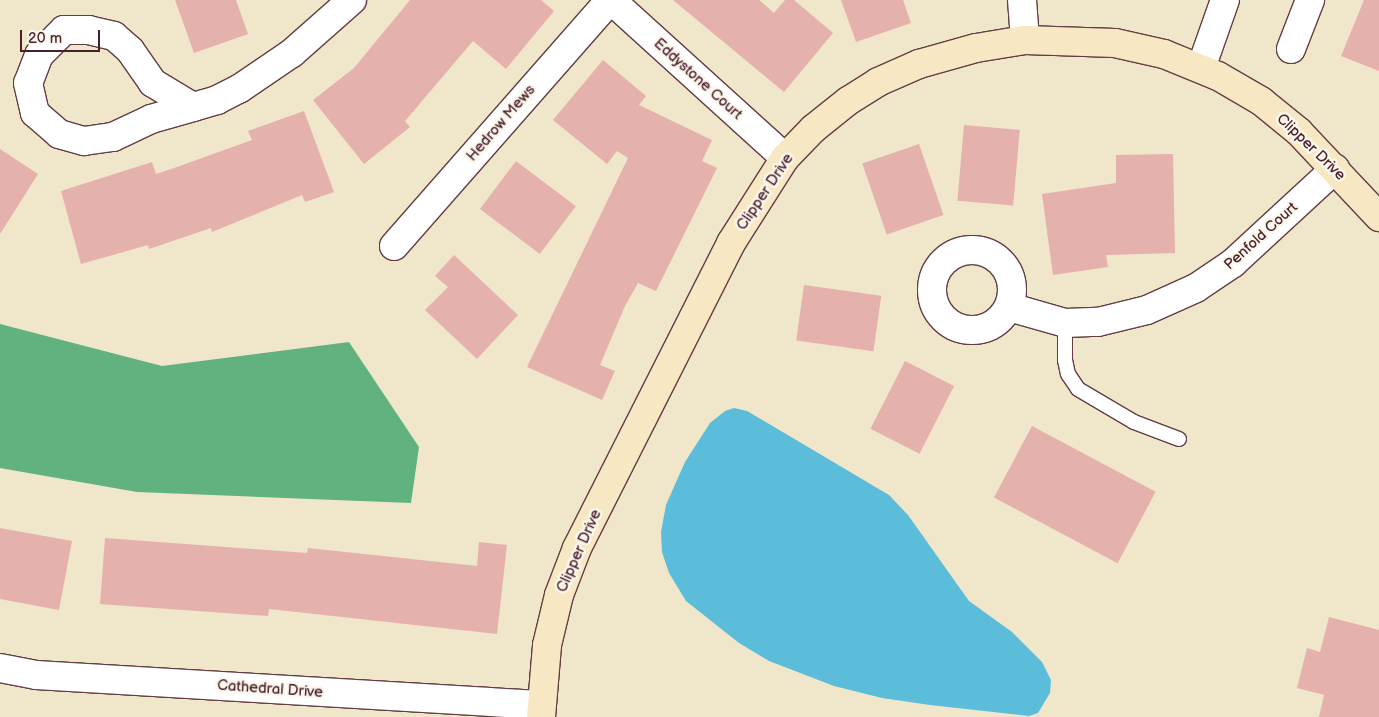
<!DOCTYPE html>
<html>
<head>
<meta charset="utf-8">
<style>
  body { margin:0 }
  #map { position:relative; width:1379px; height:717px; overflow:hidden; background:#f0e6ca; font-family:"Balsamiq Sans",sans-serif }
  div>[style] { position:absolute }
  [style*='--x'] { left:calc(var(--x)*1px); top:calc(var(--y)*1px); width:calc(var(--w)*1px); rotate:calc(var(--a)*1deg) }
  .forest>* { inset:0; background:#61b27e }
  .water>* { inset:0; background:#5cbddb }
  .building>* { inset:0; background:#e5b1ac; transform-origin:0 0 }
  .roads { filter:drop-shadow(1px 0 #633d43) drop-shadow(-1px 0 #633d43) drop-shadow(0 1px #633d43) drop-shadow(0 -1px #633d43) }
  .lane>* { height:14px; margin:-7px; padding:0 7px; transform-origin:7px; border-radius:7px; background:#fff }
  .street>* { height:28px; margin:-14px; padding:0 14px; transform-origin:14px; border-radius:14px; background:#fff }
  .street>.ring { margin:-14px; padding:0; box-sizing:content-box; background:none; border:28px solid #fff; border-radius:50% }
  .secondary>* { height:28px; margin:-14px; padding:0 14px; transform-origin:14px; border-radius:14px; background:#f7e8c3 }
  span { translate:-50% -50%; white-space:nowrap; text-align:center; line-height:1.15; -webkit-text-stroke:5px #fbf7ec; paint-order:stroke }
  .street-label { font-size:15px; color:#4a1f2b }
  .scale { position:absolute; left:20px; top:30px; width:80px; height:22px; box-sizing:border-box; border:2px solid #4a1f2b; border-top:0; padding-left:6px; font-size:15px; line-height:18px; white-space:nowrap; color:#4a1f2b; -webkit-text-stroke:4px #fbf7ec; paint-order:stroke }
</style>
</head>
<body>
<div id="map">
  <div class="forest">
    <div style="clip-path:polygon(0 324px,162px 366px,349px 342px,419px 447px,411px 503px,137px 492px,0 468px)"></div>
  </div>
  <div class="water">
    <div style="clip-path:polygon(734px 408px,747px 411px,889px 495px,908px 515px,969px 601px,1012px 632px,1042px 662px,1051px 680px,1050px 693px,1038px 713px,1029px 716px,930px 705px,882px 698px,834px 686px,769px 661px,739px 643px,686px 601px,669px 573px,662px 552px,661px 532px,666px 505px,685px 462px,710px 423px,725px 411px)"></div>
  </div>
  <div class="building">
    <div style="clip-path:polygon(175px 0,236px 0,248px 34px,194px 53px)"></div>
    <div style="clip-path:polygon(410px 0,541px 0,554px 11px,506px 69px,473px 41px,405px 121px,410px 127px,364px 164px,313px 100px,354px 68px)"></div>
    <div style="clip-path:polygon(673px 0,759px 0,774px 13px,785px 0,794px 0,833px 33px,784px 92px)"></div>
    <div style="clip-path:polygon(841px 0,903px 0,911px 23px,856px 42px)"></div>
    <div style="clip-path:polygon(1364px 0,1379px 0,1379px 71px,1341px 56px)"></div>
    <div style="clip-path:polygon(603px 60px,646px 96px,639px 105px,712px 140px,702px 161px,717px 168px,656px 291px,638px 283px,625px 306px,600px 365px,615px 371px,602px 400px,527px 367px,628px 158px,617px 151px,607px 164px,553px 120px)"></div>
    <div style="clip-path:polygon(304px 111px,334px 192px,305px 202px,302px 195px,212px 232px,211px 228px,149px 249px,148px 245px,81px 264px,61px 191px,152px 162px,156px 174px,177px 167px,252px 140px,248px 131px)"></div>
    <div style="left:964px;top:125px;width:56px;height:76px;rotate:5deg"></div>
    <div style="left:919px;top:144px;width:75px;height:60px;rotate:71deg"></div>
    <div style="clip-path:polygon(0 149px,38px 174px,0 234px)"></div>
    <div style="clip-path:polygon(1173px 154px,1175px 253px,1106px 255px,1108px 267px,1053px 275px,1042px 194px,1116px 183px,1116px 155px)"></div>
    <div style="left:516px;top:161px;width:75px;height:60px;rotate:37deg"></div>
    <div style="clip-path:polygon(454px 255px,518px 315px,477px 359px,425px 310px,448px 287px,435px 276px)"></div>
    <div style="left:804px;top:285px;width:78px;height:56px;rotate:8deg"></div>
    <div style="left:905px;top:361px;width:55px;height:76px;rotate:27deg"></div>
    <div style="left:1032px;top:426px;width:140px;height:81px;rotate:28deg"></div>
    <div style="clip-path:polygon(0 528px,72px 541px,59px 610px,0 599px)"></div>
    <div style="clip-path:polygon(105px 538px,307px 553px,308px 548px,477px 566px,479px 542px,507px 545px,497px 634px,269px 609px,268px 616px,100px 604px)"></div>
    <div style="clip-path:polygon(1329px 617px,1379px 630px,1379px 717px,1319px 717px,1324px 695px,1297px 688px,1307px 648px,1320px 652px)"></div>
  </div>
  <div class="roads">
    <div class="lane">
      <div style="--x:1065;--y:323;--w:37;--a:90"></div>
      <div style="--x:1065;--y:360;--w:14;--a:78"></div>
      <div style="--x:1068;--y:374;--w:18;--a:56"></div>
      <div style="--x:1078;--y:389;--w:65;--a:30.5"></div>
      <div style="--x:1134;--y:422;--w:48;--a:20.7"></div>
    </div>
    <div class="street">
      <div style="--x:611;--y:0;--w:235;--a:42.2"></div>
      <div style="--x:1022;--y:0;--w:40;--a:85.7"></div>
      <div style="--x:1291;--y:49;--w:53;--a:-68.8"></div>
      <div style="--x:1201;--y:68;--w:72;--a:-70.6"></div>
      <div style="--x:193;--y:107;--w:47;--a:-149"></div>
      <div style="--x:153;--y:83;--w:40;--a:-124.9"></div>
      <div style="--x:130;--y:50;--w:21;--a:-139"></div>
      <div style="--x:114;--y:36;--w:26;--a:-167"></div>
      <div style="--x:89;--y:30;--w:25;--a:180"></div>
      <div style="--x:64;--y:30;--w:35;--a:135"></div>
      <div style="--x:39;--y:55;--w:30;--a:111"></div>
      <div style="--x:28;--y:83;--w:31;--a:77"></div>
      <div style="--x:35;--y:113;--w:32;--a:41"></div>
      <div style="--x:59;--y:134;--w:26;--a:16"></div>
      <div style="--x:84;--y:141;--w:29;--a:-8"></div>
      <div style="--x:113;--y:137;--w:42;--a:-25.3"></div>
      <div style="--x:151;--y:119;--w:44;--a:-15.9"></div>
      <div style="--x:193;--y:107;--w:25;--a:-16"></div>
      <div style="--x:217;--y:100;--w:25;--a:-27"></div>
      <div style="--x:239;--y:89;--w:64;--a:-34.2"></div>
      <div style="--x:292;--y:53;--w:80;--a:-41.5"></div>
      <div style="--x:394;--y:246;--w:327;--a:-48.7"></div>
      <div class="ring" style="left:932px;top:250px;width:52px;height:52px"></div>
      <div style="--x:1009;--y:307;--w:58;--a:15.9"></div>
      <div style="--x:1065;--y:323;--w:33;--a:-2"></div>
      <div style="--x:1098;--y:322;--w:50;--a:-13.8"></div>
      <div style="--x:1147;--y:310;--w:54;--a:-24.2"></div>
      <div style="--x:1196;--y:288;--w:45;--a:-34"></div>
      <div style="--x:1233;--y:263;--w:139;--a:-42.7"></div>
      <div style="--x:0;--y:668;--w:37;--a:11"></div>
      <div style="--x:36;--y:675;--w:505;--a:3.41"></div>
    </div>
    <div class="secondary">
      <div style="--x:541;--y:717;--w:72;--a:-85.2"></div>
      <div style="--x:547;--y:645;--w:51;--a:-76.5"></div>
      <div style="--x:559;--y:595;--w:50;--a:-69"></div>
      <div style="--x:577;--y:548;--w:342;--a:-63.2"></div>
      <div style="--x:731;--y:243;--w:101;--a:-57.6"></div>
      <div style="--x:785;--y:158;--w:40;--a:-46"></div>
      <div style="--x:813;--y:129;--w:45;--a:-38.7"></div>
      <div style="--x:848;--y:101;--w:36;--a:-32"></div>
      <div style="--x:878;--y:82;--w:45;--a:-23.7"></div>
      <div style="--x:919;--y:64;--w:59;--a:-15.7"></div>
      <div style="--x:976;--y:48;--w:50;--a:-9.3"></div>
      <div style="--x:1025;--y:40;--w:90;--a:1.9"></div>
      <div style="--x:1115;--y:43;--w:50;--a:12.7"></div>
      <div style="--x:1164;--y:54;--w:58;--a:22.2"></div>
      <div style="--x:1218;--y:76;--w:50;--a:30.2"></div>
      <div style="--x:1261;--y:101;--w:49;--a:39.2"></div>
      <div style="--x:1299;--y:132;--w:117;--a:46.7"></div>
    </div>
  </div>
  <div class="street-label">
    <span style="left:698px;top:79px;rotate:42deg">Eddystone Court</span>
    <span style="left:501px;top:123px;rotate:-49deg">Hedrow Mews</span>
    <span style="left:1311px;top:147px;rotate:44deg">Clipper Drive</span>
    <span style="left:765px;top:192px;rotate:-56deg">Clipper Drive</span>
    <span style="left:1261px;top:236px;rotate:-42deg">Penfold Court</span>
    <span style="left:579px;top:551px;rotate:-66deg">Clipper Drive</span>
    <span style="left:270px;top:689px;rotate:4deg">Cathedral Drive</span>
  </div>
  <div class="scale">20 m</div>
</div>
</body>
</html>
